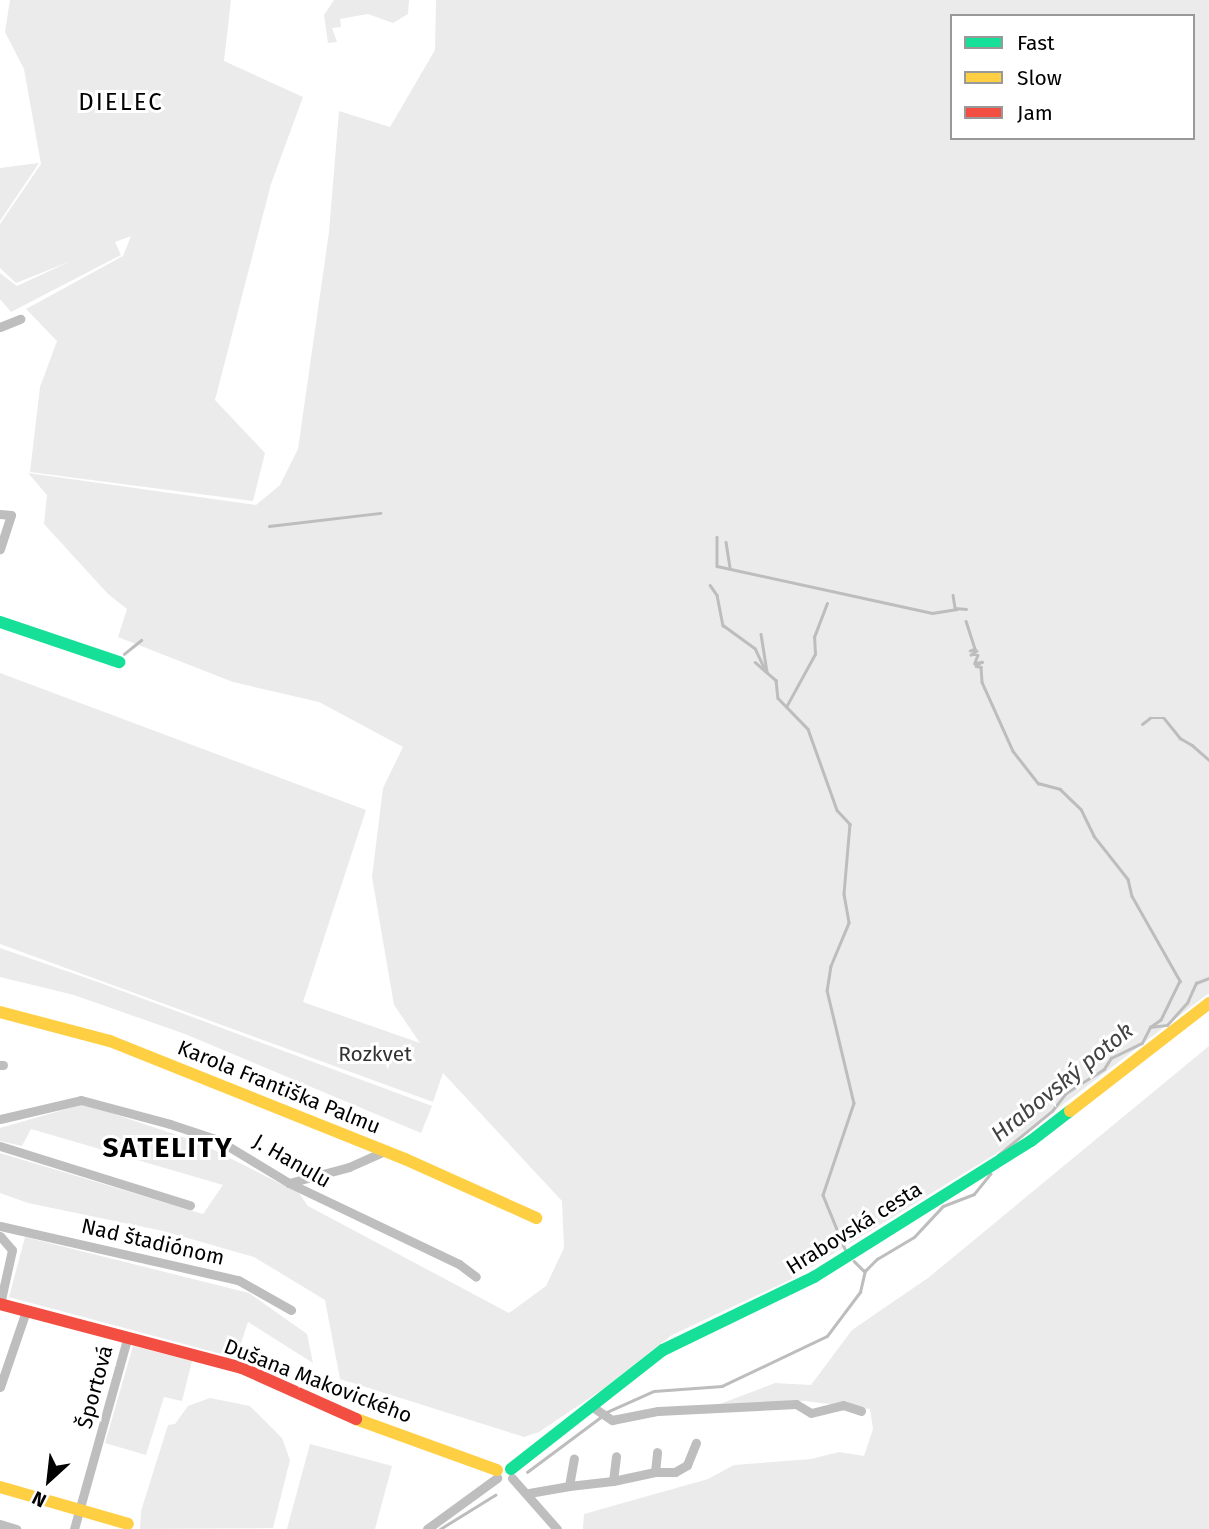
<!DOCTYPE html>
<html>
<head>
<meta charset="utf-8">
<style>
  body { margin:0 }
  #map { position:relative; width:1209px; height:1529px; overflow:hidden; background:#fff; font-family:"Fira Sans",sans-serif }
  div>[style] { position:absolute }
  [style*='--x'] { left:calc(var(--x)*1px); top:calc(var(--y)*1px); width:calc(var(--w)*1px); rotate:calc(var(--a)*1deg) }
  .green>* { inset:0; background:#ebebeb }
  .stream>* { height:2.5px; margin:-1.25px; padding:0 1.25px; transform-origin:1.25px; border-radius:1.25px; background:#bdbdbd }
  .street>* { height:9px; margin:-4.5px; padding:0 4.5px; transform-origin:4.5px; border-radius:4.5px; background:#bebebe }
  .fast>* { height:12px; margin:-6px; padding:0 6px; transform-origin:6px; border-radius:6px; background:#16e098 }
  .slow>* { height:12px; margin:-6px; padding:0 6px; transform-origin:6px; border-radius:6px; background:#ffcf43 }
  .jam>* { height:12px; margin:-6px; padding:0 6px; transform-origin:6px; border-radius:6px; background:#f24e42 }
  span { translate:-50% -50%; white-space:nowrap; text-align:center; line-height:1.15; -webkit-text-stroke:6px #fff; paint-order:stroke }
  .park-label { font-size:21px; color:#313131 }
  .street-label { font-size:21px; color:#000 }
  .water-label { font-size:23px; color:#424242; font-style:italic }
  .quarter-label { font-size:24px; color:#000; letter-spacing:2px }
  .district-label { font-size:28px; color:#000; font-weight:700; letter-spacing:2px }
  .legend { position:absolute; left:950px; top:14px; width:245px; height:126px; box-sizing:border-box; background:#fff; border:2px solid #999; margin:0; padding:9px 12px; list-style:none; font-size:21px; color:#000 }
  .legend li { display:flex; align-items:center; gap:14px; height:35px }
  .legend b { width:35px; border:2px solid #999 }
  .north { position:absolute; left:14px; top:1445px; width:70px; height:70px; -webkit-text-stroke:5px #fff; paint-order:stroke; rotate:207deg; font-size:19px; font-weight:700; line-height:28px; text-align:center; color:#000 }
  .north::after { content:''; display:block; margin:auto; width:24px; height:32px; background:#000; clip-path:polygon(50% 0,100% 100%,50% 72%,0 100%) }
</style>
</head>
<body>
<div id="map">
  <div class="green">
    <div style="clip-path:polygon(10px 0,231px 0,224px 61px,303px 97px,271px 184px,215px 400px,265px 453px,253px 501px,30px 472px,40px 387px,57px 341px,26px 309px,123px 256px,131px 236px,115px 242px,121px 255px,11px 312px,0 299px,0 273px,17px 286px,71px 261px,16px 283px,0 268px,0 224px,41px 164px,24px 69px,5px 32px)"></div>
    <div style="clip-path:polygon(334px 0,409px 0,408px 14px,393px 23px,368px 14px,340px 19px,341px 27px,332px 28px,337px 42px,328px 43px,324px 15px)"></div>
    <div style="clip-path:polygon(evenodd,436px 0,1209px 0,1209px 993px,1010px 1145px,792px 1279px,672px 1335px,603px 1389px,539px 1432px,524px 1437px,340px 1379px,325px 1300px,254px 1257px,163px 1231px,28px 1203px,0 1193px,0 1153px,203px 1214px,223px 1185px,31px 1129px,22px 1146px,0 1141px,0 1128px,84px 1104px,198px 1142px,299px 1193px,308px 1206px,509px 1313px,546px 1286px,564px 1248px,562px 1201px,443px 1073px,433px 1102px,0 944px,0 673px,366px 810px,303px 1002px,420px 1043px,394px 1005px,372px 877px,383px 788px,403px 747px,319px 702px,233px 682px,118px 637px,127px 609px,108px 594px,44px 524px,47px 495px,28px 473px,256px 505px,280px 485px,298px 449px,329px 232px,339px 111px,390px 127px,435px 50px,436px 0,952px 16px,1193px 16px,1193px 138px,952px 138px,952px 16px)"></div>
    <div style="clip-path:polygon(39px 163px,0 221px,0 168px)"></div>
    <div style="clip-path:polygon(0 948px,98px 982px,432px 1106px,421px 1133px,185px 1034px,74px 995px,0 977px)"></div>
    <div style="clip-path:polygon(1209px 1046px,1209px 1529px,583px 1529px,584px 1514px,708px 1479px,734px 1465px,811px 1459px,839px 1452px,864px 1456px,873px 1429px,870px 1409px,805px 1401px,720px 1404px,775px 1383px,811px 1385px,852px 1330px,928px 1278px)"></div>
    <div style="clip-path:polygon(25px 1237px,249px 1293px,307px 1334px,313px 1363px,248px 1322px,236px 1358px,9px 1297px)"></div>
    <div style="clip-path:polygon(133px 1346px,192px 1361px,182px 1401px,164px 1397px,146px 1455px,105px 1443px)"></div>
    <div style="clip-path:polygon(210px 1398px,250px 1406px,282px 1438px,290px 1460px,273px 1528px,140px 1529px,141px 1511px,168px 1425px,175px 1424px,188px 1406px)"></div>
    <div style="clip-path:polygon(310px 1444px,392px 1466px,375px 1529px,287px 1529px)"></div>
  </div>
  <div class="stream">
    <div style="--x:269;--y:526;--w:112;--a:-6.7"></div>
    <div style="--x:717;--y:537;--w:29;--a:90"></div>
    <div style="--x:717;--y:566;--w:220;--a:12.3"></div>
    <div style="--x:932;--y:613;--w:25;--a:-9"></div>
    <div style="--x:726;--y:542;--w:26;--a:81"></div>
    <div style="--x:710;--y:585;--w:12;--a:55"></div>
    <div style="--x:717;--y:595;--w:31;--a:79"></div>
    <div style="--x:723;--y:625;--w:39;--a:36"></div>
    <div style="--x:755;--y:648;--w:21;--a:65"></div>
    <div style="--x:953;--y:595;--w:13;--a:81"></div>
    <div style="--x:955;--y:608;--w:11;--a:5"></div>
    <div style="--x:966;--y:621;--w:29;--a:72"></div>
    <div style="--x:975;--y:649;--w:5;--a:158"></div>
    <div style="--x:970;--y:651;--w:7;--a:0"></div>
    <div style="--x:977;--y:651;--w:7;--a:146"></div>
    <div style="--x:971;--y:655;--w:7;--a:0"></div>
    <div style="--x:978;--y:655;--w:9;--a:111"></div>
    <div style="--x:975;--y:663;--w:7;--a:-8"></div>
    <div style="--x:982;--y:662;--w:7;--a:146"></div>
    <div style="--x:976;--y:666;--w:5;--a:11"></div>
    <div style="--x:981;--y:667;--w:15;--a:86"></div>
    <div style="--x:982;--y:682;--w:76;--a:65.8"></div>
    <div style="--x:1013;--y:751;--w:41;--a:52"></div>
    <div style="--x:1038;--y:783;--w:23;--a:15"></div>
    <div style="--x:1060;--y:789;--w:29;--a:44"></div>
    <div style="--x:1081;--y:809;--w:30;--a:64"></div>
    <div style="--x:1094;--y:836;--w:55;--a:51.7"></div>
    <div style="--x:1128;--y:879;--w:17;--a:77"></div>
    <div style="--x:1132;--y:896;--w:98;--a:60.5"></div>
    <div style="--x:1180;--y:981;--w:43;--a:116"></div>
    <div style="--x:1161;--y:1020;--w:12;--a:145"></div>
    <div style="--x:761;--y:634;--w:38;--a:81"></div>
    <div style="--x:124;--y:654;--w:22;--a:-39"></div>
    <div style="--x:755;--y:662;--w:28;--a:41"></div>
    <div style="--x:776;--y:680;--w:18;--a:84"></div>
    <div style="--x:778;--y:698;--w:43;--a:45.9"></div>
    <div style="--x:808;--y:729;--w:86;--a:70.3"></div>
    <div style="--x:837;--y:810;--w:19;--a:47"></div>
    <div style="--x:850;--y:824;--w:70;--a:94.9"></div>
    <div style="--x:844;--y:894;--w:29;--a:80"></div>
    <div style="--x:849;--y:923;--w:47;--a:112.7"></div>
    <div style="--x:831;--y:966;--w:24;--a:99"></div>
    <div style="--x:827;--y:990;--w:116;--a:76.6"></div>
    <div style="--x:854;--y:1103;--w:97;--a:108.6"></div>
    <div style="--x:823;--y:1195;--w:58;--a:67.8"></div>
    <div style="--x:786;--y:707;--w:60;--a:-61.3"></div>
    <div style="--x:815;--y:654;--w:17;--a:-93"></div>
    <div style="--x:814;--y:637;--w:36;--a:-69"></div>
    <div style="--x:1142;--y:724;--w:10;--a:-37"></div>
    <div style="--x:1150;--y:718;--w:14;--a:0"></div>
    <div style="--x:1164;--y:718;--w:26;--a:51"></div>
    <div style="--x:1180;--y:738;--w:14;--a:30"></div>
    <div style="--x:1192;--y:745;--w:23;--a:41"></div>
    <div style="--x:998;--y:1155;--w:70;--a:-39.2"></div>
    <div style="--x:1052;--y:1111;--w:23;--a:-52"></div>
    <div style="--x:1066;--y:1093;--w:45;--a:-32.3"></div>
    <div style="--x:1104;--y:1069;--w:13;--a:-58"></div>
    <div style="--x:1111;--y:1058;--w:34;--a:-26"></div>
    <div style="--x:1142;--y:1043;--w:18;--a:-63"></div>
    <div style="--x:1150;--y:1027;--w:17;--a:-7"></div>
    <div style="--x:1167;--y:1025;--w:30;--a:-48"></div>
    <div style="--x:1187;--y:1003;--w:22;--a:-66"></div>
    <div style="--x:1196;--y:983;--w:14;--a:-21"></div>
    <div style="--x:854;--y:1261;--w:14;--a:45"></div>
    <div style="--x:607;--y:1412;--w:51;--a:-24.1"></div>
    <div style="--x:654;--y:1391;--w:68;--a:-4.2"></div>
    <div style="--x:722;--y:1386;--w:116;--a:-25.5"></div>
    <div style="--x:827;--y:1336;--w:55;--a:-53.1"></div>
    <div style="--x:860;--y:1292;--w:22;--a:-77"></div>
    <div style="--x:865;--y:1271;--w:17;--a:-45"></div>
    <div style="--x:877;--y:1259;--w:43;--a:-30.7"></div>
    <div style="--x:914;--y:1237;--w:42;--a:-46.9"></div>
    <div style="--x:943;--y:1206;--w:33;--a:-21"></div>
    <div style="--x:974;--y:1194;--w:26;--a:-51"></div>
    <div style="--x:527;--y:1472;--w:94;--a:-36.7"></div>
    <div style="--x:440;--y:1529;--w:65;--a:-31.7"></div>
  </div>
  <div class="street">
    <div style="--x:0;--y:327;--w:22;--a:-22"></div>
    <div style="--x:0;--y:514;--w:11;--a:5"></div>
    <div style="--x:11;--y:515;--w:36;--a:108"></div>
    <div style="--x:0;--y:1065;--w:3;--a:0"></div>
    <div style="--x:0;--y:1119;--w:83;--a:-13.2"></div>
    <div style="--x:81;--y:1100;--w:92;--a:15.1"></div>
    <div style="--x:170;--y:1124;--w:51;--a:18.4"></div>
    <div style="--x:218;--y:1140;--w:83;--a:31.2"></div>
    <div style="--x:289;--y:1183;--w:188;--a:25.5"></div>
    <div style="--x:459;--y:1264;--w:21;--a:37"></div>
    <div style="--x:0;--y:1146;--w:199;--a:17.3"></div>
    <div style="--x:289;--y:1183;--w:62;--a:-14.9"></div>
    <div style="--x:349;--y:1167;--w:39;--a:-24"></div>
    <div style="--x:0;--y:1226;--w:244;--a:12.8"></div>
    <div style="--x:238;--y:1280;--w:61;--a:29.5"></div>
    <div style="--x:0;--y:1236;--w:18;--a:49"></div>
    <div style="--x:12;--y:1250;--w:55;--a:102.5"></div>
    <div style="--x:0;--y:1387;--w:80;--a:-71.1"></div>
    <div style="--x:594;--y:1408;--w:22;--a:34"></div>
    <div style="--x:612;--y:1420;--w:47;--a:-11.1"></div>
    <div style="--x:658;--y:1411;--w:138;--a:-2.9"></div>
    <div style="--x:796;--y:1404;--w:17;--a:31"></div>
    <div style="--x:811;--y:1413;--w:33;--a:-14"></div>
    <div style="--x:843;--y:1405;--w:19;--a:18"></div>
    <div style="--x:655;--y:1472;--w:20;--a:0"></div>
    <div style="--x:675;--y:1472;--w:14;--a:-30"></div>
    <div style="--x:687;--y:1465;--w:24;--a:-68"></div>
    <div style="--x:512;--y:1478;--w:68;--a:48.6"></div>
    <div style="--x:613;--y:1481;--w:43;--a:-12.1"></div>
    <div style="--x:655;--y:1472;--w:20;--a:-84"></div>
    <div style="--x:569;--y:1486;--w:44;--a:-6.5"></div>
    <div style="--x:613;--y:1481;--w:25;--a:-83"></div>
    <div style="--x:529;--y:1493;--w:41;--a:-9.9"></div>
    <div style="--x:569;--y:1486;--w:28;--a:-80"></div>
    <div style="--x:0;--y:1524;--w:17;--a:17"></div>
    <div style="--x:74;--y:1529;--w:200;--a:-74.4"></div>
    <div style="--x:427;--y:1529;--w:87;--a:-36.1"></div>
  </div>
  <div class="fast">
    <div style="--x:0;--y:622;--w:126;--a:18.6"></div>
    <div style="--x:511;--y:1469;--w:193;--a:-38.1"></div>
    <div style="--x:663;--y:1350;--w:168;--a:-25.8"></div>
    <div style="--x:814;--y:1277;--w:256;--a:-32.1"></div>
    <div style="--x:1031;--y:1141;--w:49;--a:-37.6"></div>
  </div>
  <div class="slow">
    <div style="--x:0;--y:1012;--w:114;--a:14.8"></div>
    <div style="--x:110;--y:1041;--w:318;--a:21.8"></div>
    <div style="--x:405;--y:1159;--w:144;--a:24.2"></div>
    <div style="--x:1070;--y:1111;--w:176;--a:-37.8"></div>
    <div style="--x:356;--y:1419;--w:150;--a:19.9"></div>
    <div style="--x:0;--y:1487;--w:133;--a:16.1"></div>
  </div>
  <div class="jam">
    <div style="--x:0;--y:1304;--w:250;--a:14.8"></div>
    <div style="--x:242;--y:1368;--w:125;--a:24.1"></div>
  </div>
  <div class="park-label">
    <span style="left:375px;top:1054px">Rozkvet</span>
  </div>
  <div class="street-label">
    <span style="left:279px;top:1087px;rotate:22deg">Karola Františka Palmu</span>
    <span style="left:292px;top:1161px;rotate:30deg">J. Hanulu</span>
    <span style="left:854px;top:1228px;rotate:-32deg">Hrabovská cesta</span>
    <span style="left:153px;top:1242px;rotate:13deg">Nad štadiónom</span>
    <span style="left:318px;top:1381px;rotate:21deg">Dušana Makovického</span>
    <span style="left:95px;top:1387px;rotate:-75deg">Športová</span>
  </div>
  <div class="water-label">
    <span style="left:1062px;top:1082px;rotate:-39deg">Hrabovský potok</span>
  </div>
  <div class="quarter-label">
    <span style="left:121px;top:103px">DIELEC</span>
  </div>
  <div class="district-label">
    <span style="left:168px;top:1148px">SATELITY</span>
  </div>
  <ul class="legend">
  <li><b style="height:9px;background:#16e098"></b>Fast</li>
  <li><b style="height:9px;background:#ffcf43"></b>Slow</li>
  <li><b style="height:9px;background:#f24e42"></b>Jam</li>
  </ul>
  <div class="north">N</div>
</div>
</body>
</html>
